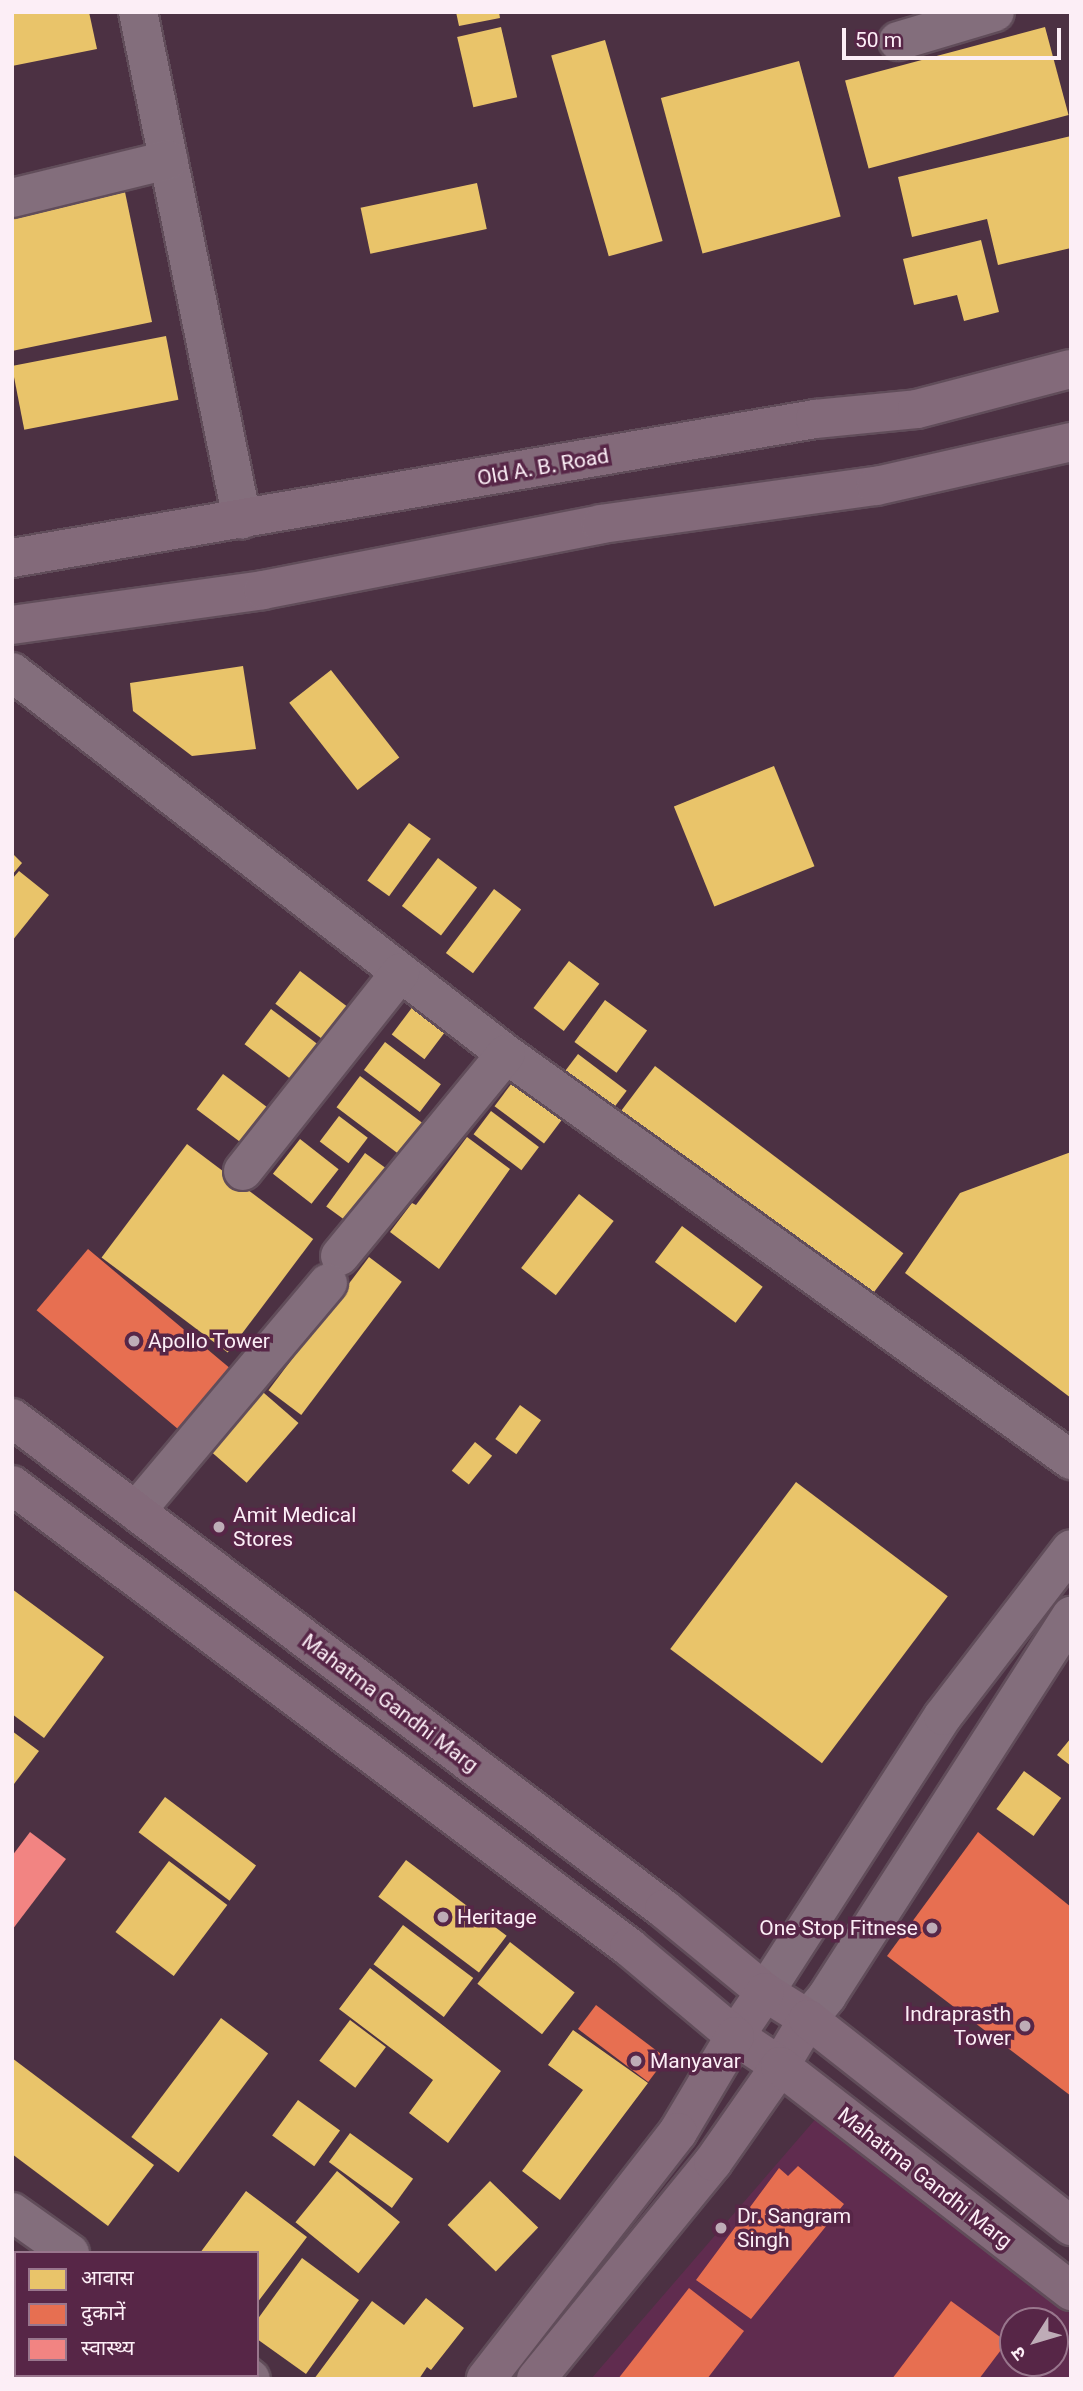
<!DOCTYPE html>
<html>
<head>
<meta charset="utf-8">
<style>
  body { margin:0 }
  #map { position:relative; width:1083px; height:2391px; overflow:hidden; background:#4c3143; font-family:Roboto,"Noto Sans Devanagari",sans-serif }
  div>[style] { position:absolute }
  [style*='--x'] { left:calc(var(--x)*1px); top:calc(var(--y)*1px); width:calc(var(--w)*1px); rotate:calc(var(--a)*1deg) }
  .built>* { inset:0; background:#602c4f }
  .homes>* { inset:0; background:#e9c46a; transform-origin:0 0 }
  .shops>* { inset:0; background:#e76f51; transform-origin:0 0 }
  .health>* { inset:0; background:#f28482 }
  .roads { filter:drop-shadow(2px 0 #614d5a) drop-shadow(-2px 0 #614d5a) drop-shadow(0 2px #614d5a) drop-shadow(0 -2px #614d5a) }
  .minor>* { height:38px; margin:-19px; padding:0 19px; transform-origin:19px; border-radius:19px; background:#836e7c }
  .major>* { height:38px; margin:-19px; padding:0 19px; transform-origin:19px; border-radius:19px; background:#836a7a }
  .dots>* { width:19px; height:19px; translate:-50% -50%; box-sizing:border-box; border:4px solid #572647; border-radius:50% }
  span { translate:-50% -50%; white-space:nowrap; text-align:center; line-height:1.15; -webkit-text-stroke:7px #572647; paint-order:stroke }
  .street-label { font-size:21px; color:#fceef6 }
  .poi-label { font-size:21px; color:#fceef6 }
  .left { translate:0 -50%; text-align:left }
  .right { translate:-100% -50%; text-align:right }
  .frame { position:absolute; inset:0; border:14px solid #fceef6; pointer-events:none }
  .legend { position:absolute; left:14px; top:2251px; width:245px; height:126px; box-sizing:border-box; background:#572647; border:2px solid #99768d; margin:0; padding:9px 12px; list-style:none; font-size:21px; color:#fceef6 }
  .legend li { display:flex; align-items:center; gap:14px; height:35px }
  .legend b { width:35px; border:2px solid #99768d }
  .north { position:absolute; left:999px; top:2307px; width:70px; height:70px; box-sizing:border-box; background:#572647; border:2px solid #99768d; border-radius:50%; rotate:233deg; font-size:19px; font-weight:700; line-height:28px; text-align:center; color:#fceef6 }
  .north::after { content:''; display:block; margin:auto; width:24px; height:32px; background:#beacb7; clip-path:polygon(50% 0,100% 100%,50% 72%,0 100%) }
  .scale { position:absolute; left:842px; top:28px; width:219px; height:32px; box-sizing:border-box; border:4px solid #fceef6; border-top:0; padding-left:9px; font-size:21px; line-height:24px; white-space:nowrap; color:#fceef6; -webkit-text-stroke:5px #572647; paint-order:stroke }
</style>
</head>
<body>
<div id="map">
  <div class="built">
    <div style="clip-path:polygon(evenodd,819px 2115px,1071px 2301px,1071px 2379px,591px 2379px,819px 2115px,1013px 2321px,1055px 2321px,1055px 2363px,1013px 2363px,1013px 2321px)"></div>
  </div>
  <div class="homes">
    <div style="clip-path:polygon(12px 12px,89px 12px,97px 49px,12px 66px)"></div>
    <div style="clip-path:polygon(456px 12px,499px 12px,500px 18px,459px 26px)"></div>
    <div style="left:501px;top:27px;width:72px;height:45px;rotate:77deg"></div>
    <div style="left:1045px;top:27px;width:91px;height:207px;rotate:75deg"></div>
    <div style="left:605px;top:40px;width:209px;height:56px;rotate:74deg"></div>
    <div style="left:799px;top:61px;width:161px;height:143px;rotate:75deg"></div>
    <div style="clip-path:polygon(1071px 136px,1071px 248px,998px 265px,987px 219px,912px 237px,898px 177px)"></div>
    <div style="left:477px;top:183px;width:47px;height:119px;rotate:78deg"></div>
    <div style="clip-path:polygon(125px 192px,152px 322px,12px 351px,12px 216px)"></div>
    <div style="clip-path:polygon(981px 240px,999px 312px,964px 321px,957px 295px,914px 305px,903px 259px)"></div>
    <div style="left:166px;top:336px;width:65px;height:157px;rotate:79deg"></div>
    <div style="clip-path:polygon(243px 666px,256px 749px,192px 756px,133px 711px,130px 683px)"></div>
    <div style="left:331px;top:670px;width:111px;height:53px;rotate:52deg"></div>
    <div style="left:774px;top:766px;width:108px;height:108px;rotate:68deg"></div>
    <div style="left:409px;top:823px;width:27px;height:71px;rotate:36deg"></div>
    <div style="clip-path:polygon(12px 853px,22px 863px,12px 875px)"></div>
    <div style="left:438px;top:858px;width:49px;height:60px;rotate:37deg"></div>
    <div style="clip-path:polygon(19px 871px,49px 895px,12px 941px,12px 879px)"></div>
    <div style="left:494px;top:889px;width:34px;height:80px;rotate:37deg"></div>
    <div style="left:569px;top:961px;width:38px;height:59px;rotate:37deg"></div>
    <div style="left:300px;top:971px;width:69px;height:41px;rotate:37deg"></div>
    <div style="left:420px;top:997px;width:41px;height:47px;rotate:37deg"></div>
    <div style="left:605px;top:1000px;width:52px;height:52px;rotate:36deg"></div>
    <div style="left:271px;top:1009px;width:76px;height:44px;rotate:37deg"></div>
    <div style="left:385px;top:1042px;width:70px;height:35px;rotate:37deg"></div>
    <div style="left:578px;top:1054px;width:61px;height:23px;rotate:37deg"></div>
    <div style="left:655px;top:1066px;width:311px;height:63px;rotate:37deg"></div>
    <div style="left:521px;top:1071px;width:62px;height:44px;rotate:37deg"></div>
    <div style="left:223px;top:1074px;width:66px;height:44px;rotate:37deg"></div>
    <div style="left:360px;top:1076px;width:89px;height:39px;rotate:37deg"></div>
    <div style="left:491px;top:1111px;width:60px;height:29px;rotate:37deg"></div>
    <div style="left:339px;top:1116px;width:36px;height:32px;rotate:37deg"></div>
    <div style="clip-path:polygon(467px 1137px,510px 1169px,439px 1269px,390px 1232px,412px 1203px,416px 1205px)"></div>
    <div style="left:300px;top:1139px;width:49px;height:44px;rotate:38deg"></div>
    <div style="left:187px;top:1144px;width:158px;height:142px;rotate:37deg"></div>
    <div style="clip-path:polygon(1071px 1152px,1071px 1398px,905px 1273px,960px 1193px)"></div>
    <div style="left:365px;top:1153px;width:37px;height:66px;rotate:36deg"></div>
    <div style="left:579px;top:1194px;width:44px;height:94px;rotate:38deg"></div>
    <div style="left:682px;top:1226px;width:101px;height:45px;rotate:37deg"></div>
    <div style="left:369px;top:1257px;width:41px;height:167px;rotate:37deg"></div>
    <div style="left:257px;top:1387px;width:55px;height:79px;rotate:41deg"></div>
    <div style="left:520px;top:1405px;width:26px;height:42px;rotate:36deg"></div>
    <div style="left:475px;top:1442px;width:22px;height:37px;rotate:39deg"></div>
    <div style="left:796px;top:1482px;width:190px;height:209px;rotate:37deg"></div>
    <div style="clip-path:polygon(12px 1589px,104px 1657px,44px 1738px,12px 1714px)"></div>
    <div style="clip-path:polygon(12px 1731px,39px 1751px,14px 1784px,12px 1783px)"></div>
    <div style="clip-path:polygon(1071px 1738px,1071px 1766px,1057px 1755px)"></div>
    <div style="left:1024px;top:1771px;width:46px;height:47px;rotate:36deg"></div>
    <div style="left:165px;top:1797px;width:114px;height:44px;rotate:37deg"></div>
    <div style="left:406px;top:1860px;width:126px;height:46px;rotate:37deg"></div>
    <div style="left:169px;top:1861px;width:73px;height:89px;rotate:37deg"></div>
    <div style="left:403px;top:1925px;width:88px;height:49px;rotate:37deg"></div>
    <div style="left:510px;top:1942px;width:82px;height:53px;rotate:38deg"></div>
    <div style="clip-path:polygon(370px 1968px,501px 2071px,448px 2143px,409px 2113px,433px 2080px,339px 2009px)"></div>
    <div style="left:221px;top:2018px;width:59px;height:149px;rotate:37deg"></div>
    <div style="left:350px;top:2020px;width:45px;height:51px;rotate:37deg"></div>
    <div style="clip-path:polygon(573px 2030px,648px 2083px,560px 2200px,522px 2171px,583px 2090px,548px 2065px)"></div>
    <div style="clip-path:polygon(12px 2058px,154px 2165px,108px 2226px,12px 2154px)"></div>
    <div style="left:298px;top:2100px;width:52px;height:44px;rotate:36deg"></div>
    <div style="left:350px;top:2133px;width:78px;height:36px;rotate:36deg"></div>
    <div style="left:337px;top:2171px;width:81px;height:66px;rotate:39deg"></div>
    <div style="left:490px;top:2181px;width:67px;height:61px;rotate:44deg"></div>
    <div style="clip-path:polygon(246px 2191px,307px 2237px,257px 2303px,257px 2253px,200px 2253px)"></div>
    <div style="clip-path:polygon(302px 2258px,359px 2300px,306px 2374px,257px 2339px,257px 2320px)"></div>
    <div style="left:12px;top:2293px;width:5px;height:56px;rotate:37deg"></div>
    <div style="clip-path:polygon(426px 2298px,464px 2328px,431px 2370px,427px 2367px,419px 2379px,314px 2379px,372px 2301px,404px 2325px)"></div>
    <div style="clip-path:polygon(12px 2358px,16px 2361px,16px 2375px,21px 2375px,18px 2379px,12px 2379px)"></div>
    <div style="left:122px;top:2375px;width:79px;height:6px"></div>
  </div>
  <div class="shops">
    <div style="left:88px;top:1249px;width:190px;height:80px;rotate:40deg"></div>
    <div style="clip-path:polygon(978px 1832px,1071px 1907px,1071px 2096px,887px 1956px)"></div>
    <div style="left:596px;top:2005px;width:88px;height:30px;rotate:37deg"></div>
    <div style="clip-path:polygon(798px 2166px,844px 2204px,751px 2319px,696px 2280px,779px 2168px,788px 2176px)"></div>
    <div style="clip-path:polygon(689px 2288px,744px 2331px,707px 2379px,618px 2379px)"></div>
    <div style="clip-path:polygon(951px 2301px,1007px 2342px,979px 2379px,892px 2379px)"></div>
  </div>
  <div class="health">
    <div style="clip-path:polygon(30px 1832px,66px 1859px,12px 1930px,12px 1856px)"></div>
  </div>
  <div class="roads">
    <div class="minor">
      <div style="--x:138;--y:12;--w:518;--a:78.41"></div>
      <div style="--x:898;--y:41;--w:101;--a:-16.6"></div>
      <div style="--x:12;--y:198;--w:161;--a:-13.7"></div>
      <div style="--x:12;--y:672;--w:624;--a:37.71"></div>
      <div style="--x:506;--y:1054;--w:696;--a:35.7"></div>
      <div style="--x:243;--y:1171;--w:253;--a:-51.6"></div>
      <div style="--x:340;--y:1256;--w:261;--a:-50.6"></div>
      <div style="--x:136;--y:1511;--w:298;--a:-49.9"></div>
      <div style="--x:765;--y:1992;--w:328;--a:-57.2"></div>
      <div style="--x:943;--y:1716;--w:210;--a:-52.5"></div>
      <div style="--x:808;--y:2019;--w:30;--a:-50"></div>
      <div style="--x:827;--y:1996;--w:452;--a:-57.3"></div>
      <div style="--x:12;--y:2212;--w:71;--a:35.3"></div>
      <div style="--x:246;--y:2375;--w:6;--a:39"></div>
    </div>
    <div class="major">
      <div style="--x:12;--y:558;--w:815;--a:-9.82"></div>
      <div style="--x:815;--y:419;--w:102;--a:-5.6"></div>
      <div style="--x:917;--y:409;--w:159;--a:-14.6"></div>
      <div style="--x:12;--y:625;--w:253;--a:-7.9"></div>
      <div style="--x:263;--y:590;--w:344;--a:-11"></div>
      <div style="--x:601;--y:524;--w:278;--a:-7.9"></div>
      <div style="--x:876;--y:486;--w:200;--a:-12.7"></div>
      <div style="--x:12;--y:1418;--w:816;--a:36.98"></div>
      <div style="--x:664;--y:1909;--w:131;--a:39.4"></div>
      <div style="--x:765;--y:1992;--w:51;--a:32.1"></div>
      <div style="--x:808;--y:2019;--w:55;--a:120.8"></div>
      <div style="--x:780;--y:2066;--w:54;--a:-146.3"></div>
      <div style="--x:735;--y:2036;--w:53;--a:-55.7"></div>
      <div style="--x:12;--y:1485;--w:771;--a:36.83"></div>
      <div style="--x:629;--y:1947;--w:138;--a:40"></div>
      <div style="--x:735;--y:2036;--w:112;--a:120.7"></div>
      <div style="--x:678;--y:2132;--w:313;--a:127.9"></div>
      <div style="--x:808;--y:2019;--w:335;--a:38.2"></div>
      <div style="--x:536;--y:2379;--w:280;--a:-50.8"></div>
      <div style="--x:713;--y:2162;--w:117;--a:-55.1"></div>
      <div style="--x:780;--y:2066;--w:368;--a:37.7"></div>
    </div>
  </div>
  <div class="dots">
    <div style="left:134px;top:1341px;background:#beacb7"></div>
    <div style="left:219px;top:1527px;background:#beacb7"></div>
    <div style="left:443px;top:1917px;background:#beacb7"></div>
    <div style="left:932px;top:1928px;background:#beacb7"></div>
    <div style="left:1025px;top:2026px;background:#beacb7"></div>
    <div style="left:636px;top:2061px;background:#beacb7"></div>
    <div style="left:721px;top:2228px;background:#beacb7"></div>
  </div>
  <div class="street-label">
    <span style="left:543px;top:467px;rotate:-10deg">Old A. B. Road</span>
    <span style="left:390px;top:1703px;rotate:37deg">Mahatma Gandhi Marg</span>
    <span style="left:925px;top:2178px;rotate:38deg">Mahatma Gandhi Marg</span>
  </div>
  <div class="poi-label">
    <span class="left" style="left:148px;top:1341px">Apollo Tower</span>
    <span class="left" style="left:233px;top:1527px">Amit Medical<br>Stores</span>
    <span class="left" style="left:457px;top:1917px">Heritage</span>
    <span class="right" style="left:918px;top:1928px">One Stop Fitnese</span>
    <span class="right" style="left:1011px;top:2026px">Indraprasth<br>Tower</span>
    <span class="left" style="left:650px;top:2061px">Manyavar</span>
    <span class="left" style="left:737px;top:2228px">Dr. Sangram<br>Singh</span>
  </div>
  <div class="frame"></div>
  <ul class="legend">
  <li><b style="height:19px;background:#e9c46a"></b>आवास</li>
  <li><b style="height:19px;background:#e76f51"></b>दुकानें</li>
  <li><b style="height:19px;background:#f28482"></b>स्वास्थ्य</li>
  </ul>
  <div class="north">उ</div>
  <div class="scale">50 m</div>
</div>
</body>
</html>
